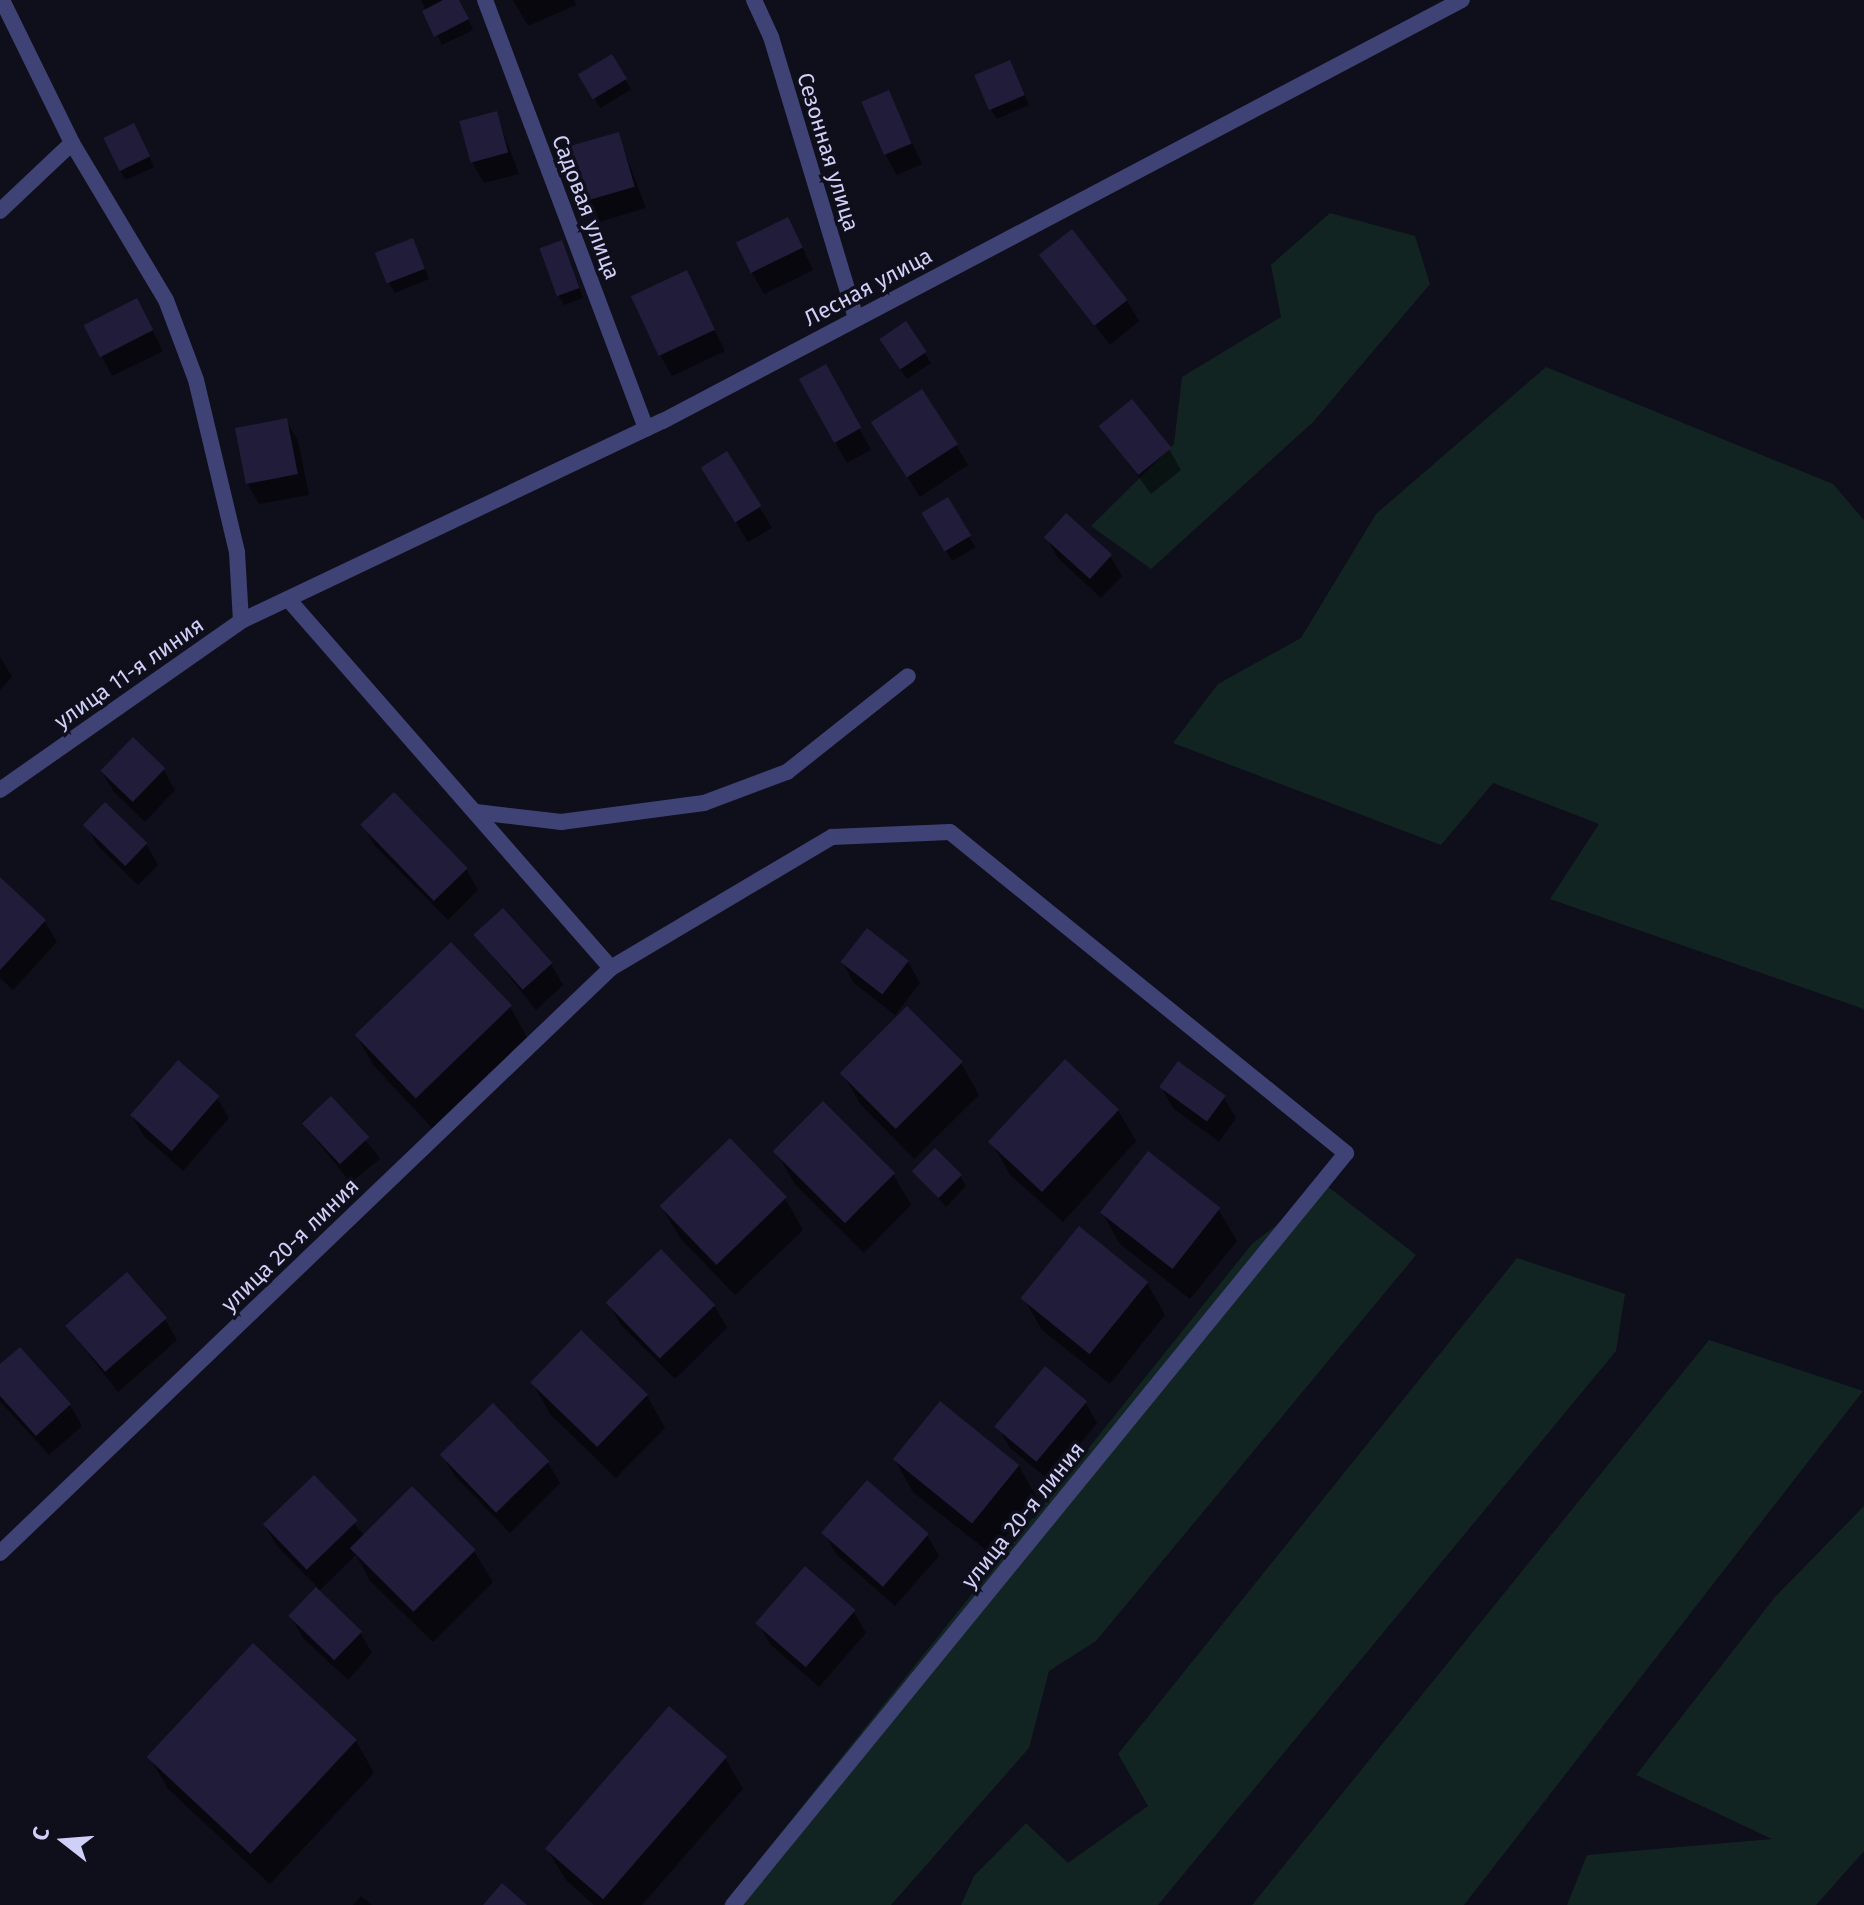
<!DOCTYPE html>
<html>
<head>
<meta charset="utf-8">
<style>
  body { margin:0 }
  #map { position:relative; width:1864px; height:1905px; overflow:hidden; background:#0f0e1b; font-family:"Fira Sans",sans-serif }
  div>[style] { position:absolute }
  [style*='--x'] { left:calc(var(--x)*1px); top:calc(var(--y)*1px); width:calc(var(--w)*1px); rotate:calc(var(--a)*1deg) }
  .green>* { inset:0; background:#122422 }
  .shadow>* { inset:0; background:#0007; transform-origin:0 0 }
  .building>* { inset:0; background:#201c3a; transform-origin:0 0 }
  .lane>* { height:16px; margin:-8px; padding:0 8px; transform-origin:8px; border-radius:8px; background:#3f4274 }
  .street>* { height:16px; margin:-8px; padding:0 8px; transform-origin:8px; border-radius:8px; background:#3f4274 }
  span { translate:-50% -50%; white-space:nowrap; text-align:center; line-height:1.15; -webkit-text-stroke:7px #0f0e1b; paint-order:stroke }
  .street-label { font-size:22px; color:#d0cff8 }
  .north { position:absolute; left:24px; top:1801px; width:80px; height:80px; -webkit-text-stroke:6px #0f0e1b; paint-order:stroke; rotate:287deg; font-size:22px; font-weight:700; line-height:32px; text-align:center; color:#d0cff8 }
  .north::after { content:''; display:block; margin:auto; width:28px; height:36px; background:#d0cff8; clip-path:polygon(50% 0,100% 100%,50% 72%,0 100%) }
</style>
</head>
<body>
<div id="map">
  <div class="green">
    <div style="clip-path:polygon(1330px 213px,1415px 236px,1430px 284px,1313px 422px,1151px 569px,1091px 526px,1174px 444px,1182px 377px,1281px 317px,1271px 265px)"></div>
    <div style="clip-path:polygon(1546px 367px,1833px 484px,1864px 520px,1864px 1009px,1550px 899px,1599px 824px,1493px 783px,1441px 845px,1173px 743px,1218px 684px,1301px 638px,1376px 514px)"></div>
    <div style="clip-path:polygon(1327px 1186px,1416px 1255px,1096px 1641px,1049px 1671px,1029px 1748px,891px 1905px,723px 1905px,1252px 1244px)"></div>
    <div style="clip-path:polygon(1517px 1258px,1625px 1294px,1616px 1351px,1158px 1905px,961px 1905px,974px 1876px,1026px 1823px,1068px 1863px,1148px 1806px,1118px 1754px)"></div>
    <div style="clip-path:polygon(1709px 1340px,1863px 1391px,1464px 1905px,1252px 1905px)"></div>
    <div style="clip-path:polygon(1864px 1506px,1864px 1851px,1816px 1905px,1567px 1905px,1587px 1855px,1772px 1839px,1636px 1775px,1775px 1597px)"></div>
  </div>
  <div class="shadow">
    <div style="clip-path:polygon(421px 0,459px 0,473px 30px,442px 45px)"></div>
    <div style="clip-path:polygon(513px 0,574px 0,576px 5px,528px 26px)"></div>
    <div style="left:611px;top:56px;width:39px;height:36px;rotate:59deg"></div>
    <div style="clip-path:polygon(1015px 72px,1029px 105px,997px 119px,991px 110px)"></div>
    <div style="clip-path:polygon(888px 93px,922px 164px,897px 175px,885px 154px)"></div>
    <div style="clip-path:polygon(496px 113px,519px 174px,484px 183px,472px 162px)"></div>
    <div style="clip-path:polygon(618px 134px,646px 208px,599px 222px,587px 201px)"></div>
    <div style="clip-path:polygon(139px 135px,154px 167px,126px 180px,120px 171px)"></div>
    <div style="clip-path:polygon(799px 240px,813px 270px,764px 294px,752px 273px)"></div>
    <div style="clip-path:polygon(561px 242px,583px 298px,564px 305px,558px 295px)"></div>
    <div style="clip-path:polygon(417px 250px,429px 279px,395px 293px,389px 283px)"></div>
    <div style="clip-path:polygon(1042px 255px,1127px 301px,1139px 321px,1110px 345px)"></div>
    <div style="clip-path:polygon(686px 273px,725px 351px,672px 376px,660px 355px)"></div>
    <div style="clip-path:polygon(148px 321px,163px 351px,112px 376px,86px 325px)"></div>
    <div style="clip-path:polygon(906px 324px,931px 363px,907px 379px,887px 349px)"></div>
    <div style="clip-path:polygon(837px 388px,871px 450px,847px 463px,835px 442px)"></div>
    <div style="clip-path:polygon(286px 420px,298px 441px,309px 495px,259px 504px,247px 483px)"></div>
    <div style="clip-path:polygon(1101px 425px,1169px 449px,1181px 470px,1151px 494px)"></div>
    <div style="clip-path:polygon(886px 443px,956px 445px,968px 465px,920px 497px)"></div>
    <div style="clip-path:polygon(727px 454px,772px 528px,748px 542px,715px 488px)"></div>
    <div style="left:947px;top:500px;width:55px;height:27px;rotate:59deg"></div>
    <div style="clip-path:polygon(1046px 537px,1110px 556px,1122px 576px,1101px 598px,1058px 558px)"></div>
    <div style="clip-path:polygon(0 657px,12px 677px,0 690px)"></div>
    <div style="clip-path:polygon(163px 769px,175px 790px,145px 822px,114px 792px,102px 772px)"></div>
    <div style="clip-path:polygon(86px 825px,146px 844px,158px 865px,138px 885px,98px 846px)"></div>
    <div style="clip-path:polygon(363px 825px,466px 869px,478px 890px,448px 920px,375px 846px)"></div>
    <div style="clip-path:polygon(0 880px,45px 922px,57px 942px,13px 990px,0 978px)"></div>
    <div style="clip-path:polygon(476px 935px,551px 964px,563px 985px,536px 1010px)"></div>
    <div style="clip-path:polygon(842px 962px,908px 962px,920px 983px,895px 1015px,854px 983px)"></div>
    <div style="clip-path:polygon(510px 1007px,528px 1039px,433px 1129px,374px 1066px,356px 1035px)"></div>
    <div style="clip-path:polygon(961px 1063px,979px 1095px,914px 1159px,861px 1105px,843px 1074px)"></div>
    <div style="clip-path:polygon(1161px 1087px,1224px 1098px,1236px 1118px,1219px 1142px,1173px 1108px)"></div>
    <div style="clip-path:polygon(217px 1098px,229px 1118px,183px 1171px,144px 1136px,132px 1116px)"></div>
    <div style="left:331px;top:1098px;width:78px;height:38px;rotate:51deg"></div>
    <div style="clip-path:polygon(1118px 1110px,1136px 1141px,1063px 1222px,1010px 1175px,992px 1143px)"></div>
    <div style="clip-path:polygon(776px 1151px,893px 1174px,911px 1205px,864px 1253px,794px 1183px)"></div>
    <div style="clip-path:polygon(914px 1171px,960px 1176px,966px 1186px,946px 1207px)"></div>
    <div style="clip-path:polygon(785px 1198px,803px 1230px,735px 1295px,681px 1239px,662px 1208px)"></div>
    <div style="clip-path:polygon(1218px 1209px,1237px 1241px,1190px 1299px,1120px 1244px,1102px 1212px)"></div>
    <div style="clip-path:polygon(661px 1252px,715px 1307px,727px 1328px,675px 1379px,621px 1325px,609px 1304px)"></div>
    <div style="clip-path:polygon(1147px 1283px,1165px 1315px,1110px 1384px,1042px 1330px,1024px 1299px)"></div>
    <div style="clip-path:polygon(165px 1319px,177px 1340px,118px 1392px,67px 1327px)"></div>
    <div style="clip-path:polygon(0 1367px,70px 1405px,82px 1426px,49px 1455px,0 1401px)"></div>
    <div style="clip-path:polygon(532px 1382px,647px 1396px,665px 1428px,616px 1478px,550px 1414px)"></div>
    <div style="clip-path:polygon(1085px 1402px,1097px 1423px,1050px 1481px,1010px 1448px,998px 1427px)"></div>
    <div style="clip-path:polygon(493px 1406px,548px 1463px,560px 1483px,510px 1533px,455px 1476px,443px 1456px)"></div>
    <div style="clip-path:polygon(895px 1460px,1019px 1466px,1037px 1498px,991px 1554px,913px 1492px)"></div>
    <div style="clip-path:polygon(314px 1478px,365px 1536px,412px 1489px,474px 1551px,493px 1582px,433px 1642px,370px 1581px,356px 1555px,318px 1592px,360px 1632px,372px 1653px,348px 1680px,303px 1638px,291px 1617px,318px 1588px,277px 1546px,265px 1526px)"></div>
    <div style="clip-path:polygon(824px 1533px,927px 1535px,939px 1556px,895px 1606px,836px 1554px)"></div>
    <div style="clip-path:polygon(854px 1612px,866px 1633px,819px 1687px,770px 1644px,758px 1623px)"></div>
    <div style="clip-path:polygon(356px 1741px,374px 1773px,270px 1884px,168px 1789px,149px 1757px)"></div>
    <div style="clip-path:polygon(725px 1758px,743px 1789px,642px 1905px,594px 1905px,566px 1880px,547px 1849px)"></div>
    <div style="clip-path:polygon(361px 1896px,372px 1905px,353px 1905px)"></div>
  </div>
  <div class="building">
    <div style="clip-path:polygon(443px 0,459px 0,469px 19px,434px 37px,422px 11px)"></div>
    <div style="left:612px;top:54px;width:29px;height:40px;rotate:59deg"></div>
    <div style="left:1010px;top:60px;width:38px;height:39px;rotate:67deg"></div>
    <div style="left:889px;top:90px;width:58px;height:30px;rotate:67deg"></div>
    <div style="left:497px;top:111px;width:43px;height:39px;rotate:75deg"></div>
    <div style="left:134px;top:123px;width:37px;height:34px;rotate:64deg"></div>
    <div style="left:619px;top:132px;width:57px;height:53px;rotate:74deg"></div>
    <div style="left:788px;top:217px;width:34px;height:58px;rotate:64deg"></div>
    <div style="left:1072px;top:229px;width:90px;height:42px;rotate:52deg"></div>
    <div style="left:413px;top:238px;width:33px;height:41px;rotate:69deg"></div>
    <div style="left:562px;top:240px;width:51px;height:24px;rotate:70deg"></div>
    <div style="left:687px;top:270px;width:66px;height:62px;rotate:65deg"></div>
    <div style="left:137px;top:298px;width:36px;height:60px;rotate:63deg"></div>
    <div style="left:906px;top:321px;width:37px;height:32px;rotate:56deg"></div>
    <div style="left:826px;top:364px;width:73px;height:31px;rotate:61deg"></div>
    <div style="left:922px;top:389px;width:66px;height:61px;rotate:57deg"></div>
    <div style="left:1132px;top:399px;width:63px;height:43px;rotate:51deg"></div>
    <div style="left:287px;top:418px;width:57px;height:53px;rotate:79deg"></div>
    <div style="left:727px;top:451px;width:65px;height:31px;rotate:58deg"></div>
    <div style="left:948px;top:497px;width:45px;height:31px;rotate:59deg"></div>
    <div style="left:1066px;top:513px;width:62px;height:33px;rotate:42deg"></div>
    <div style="left:133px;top:737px;width:45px;height:47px;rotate:44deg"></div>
    <div style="left:394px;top:792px;width:106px;height:47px;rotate:46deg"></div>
    <div style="left:105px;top:802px;width:59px;height:32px;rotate:44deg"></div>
    <div style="clip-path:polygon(0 877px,46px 920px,0 970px)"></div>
    <div style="left:503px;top:908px;width:74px;height:40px;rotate:48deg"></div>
    <div style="left:867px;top:928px;width:53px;height:43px;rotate:38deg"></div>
    <div style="left:451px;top:942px;width:88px;height:134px;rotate:46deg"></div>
    <div style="left:907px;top:1006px;width:79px;height:95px;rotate:45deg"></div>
    <div style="left:1065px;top:1059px;width:74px;height:113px;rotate:43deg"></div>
    <div style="left:178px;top:1060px;width:55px;height:73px;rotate:41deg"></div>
    <div style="left:1178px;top:1061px;width:59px;height:32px;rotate:36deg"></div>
    <div style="left:331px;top:1096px;width:56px;height:40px;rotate:47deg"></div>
    <div style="left:823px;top:1101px;width:102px;height:71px;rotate:45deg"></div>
    <div style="left:730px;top:1138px;width:82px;height:98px;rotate:46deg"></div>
    <div style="left:935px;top:1148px;width:38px;height:33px;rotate:45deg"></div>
    <div style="left:1148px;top:1151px;width:92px;height:78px;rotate:38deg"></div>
    <div style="left:1079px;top:1226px;width:89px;height:93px;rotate:39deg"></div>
    <div style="left:661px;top:1249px;width:78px;height:77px;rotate:46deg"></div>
    <div style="left:127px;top:1272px;width:61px;height:82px;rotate:49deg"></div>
    <div style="left:581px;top:1330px;width:93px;height:73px;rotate:44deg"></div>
    <div style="clip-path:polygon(20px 1347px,71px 1404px,36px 1436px,0 1396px,0 1364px)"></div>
    <div style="left:1045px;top:1366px;width:55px;height:79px;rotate:40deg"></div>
    <div style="left:940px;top:1401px;width:102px;height:75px;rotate:39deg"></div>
    <div style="left:493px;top:1403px;width:81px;height:74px;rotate:46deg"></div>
    <div style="left:314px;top:1475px;width:63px;height:71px;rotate:46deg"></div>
    <div style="left:867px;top:1480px;width:82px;height:70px;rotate:41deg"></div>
    <div style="left:412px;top:1486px;width:90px;height:88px;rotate:45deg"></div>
    <div style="left:805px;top:1566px;width:67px;height:76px;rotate:41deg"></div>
    <div style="left:316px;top:1587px;width:64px;height:40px;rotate:44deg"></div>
    <div style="left:253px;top:1643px;width:142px;height:156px;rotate:43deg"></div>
    <div style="left:669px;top:1706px;width:77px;height:189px;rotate:41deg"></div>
    <div style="clip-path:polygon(502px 1883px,527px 1905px,483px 1905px)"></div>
  </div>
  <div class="lane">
    <div style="--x:2;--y:0;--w:159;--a:63.9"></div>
    <div style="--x:72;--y:143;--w:183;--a:59.1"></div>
    <div style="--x:166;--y:300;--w:85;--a:69.4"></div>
    <div style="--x:196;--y:380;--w:177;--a:76.6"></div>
    <div style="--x:237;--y:552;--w:69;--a:86.7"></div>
    <div style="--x:288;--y:599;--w:490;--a:48.8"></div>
    <div style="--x:611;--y:968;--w:257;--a:-30.7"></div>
    <div style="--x:832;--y:837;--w:118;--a:-2.4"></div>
    <div style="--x:950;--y:832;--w:510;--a:39.03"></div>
    <div style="--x:476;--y:812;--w:86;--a:6.7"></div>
    <div style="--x:561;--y:822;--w:144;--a:-7.6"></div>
    <div style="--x:704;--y:803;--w:89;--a:-20.5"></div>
    <div style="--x:787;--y:772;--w:154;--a:-38.4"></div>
  </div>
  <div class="street">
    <div style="--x:485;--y:0;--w:458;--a:69.4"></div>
    <div style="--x:754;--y:0;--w:41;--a:65.3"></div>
    <div style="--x:771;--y:37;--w:294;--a:73.2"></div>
    <div style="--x:0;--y:211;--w:99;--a:-43.4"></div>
    <div style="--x:0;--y:790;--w:294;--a:-35"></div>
    <div style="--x:241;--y:621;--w:467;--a:-25.4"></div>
    <div style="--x:663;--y:421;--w:903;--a:-27.79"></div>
    <div style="--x:0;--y:1553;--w:846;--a:-43.75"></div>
    <div style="--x:733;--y:1905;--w:970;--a:-50.81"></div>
  </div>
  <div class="street-label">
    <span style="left:828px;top:152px;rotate:73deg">Сезонная улица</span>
    <span style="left:586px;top:207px;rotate:69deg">Садовая улица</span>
    <span style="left:868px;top:287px;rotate:-28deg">Лесная улица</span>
    <span style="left:129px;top:673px;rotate:-35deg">улица 11-я линия</span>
    <span style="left:290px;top:1245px;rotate:-44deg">улица 20-я линия</span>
    <span style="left:1023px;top:1515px;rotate:-51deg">улица 20-я линия</span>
  </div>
  <div class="north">С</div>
</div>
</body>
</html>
